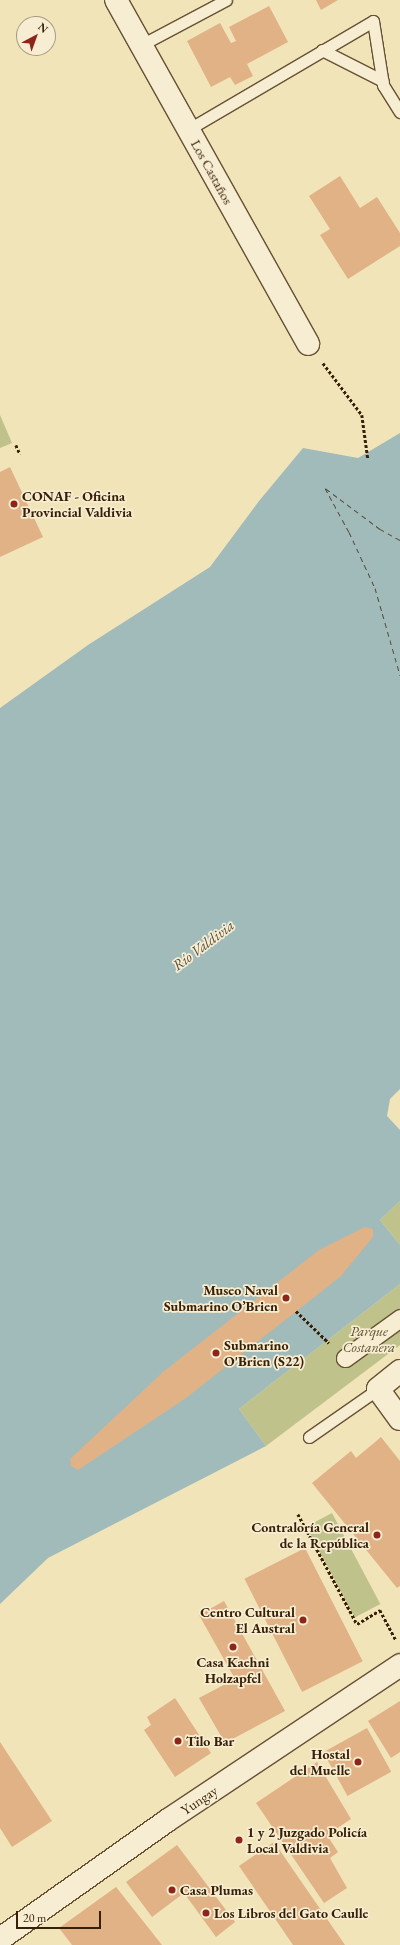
<!DOCTYPE html>
<html>
<head>
<meta charset="utf-8">
<style>
  body { margin:0 }
  #map { position:relative; width:400px; height:1945px; overflow:hidden; background:#f1e4b9; font-family:"EB Garamond",serif }
  div>[style] { position:absolute }
  [style*='--x'] { left:calc(var(--x)*1px); top:calc(var(--y)*1px); width:calc(var(--w)*1px); rotate:calc(var(--a)*1deg) }
  .green>* { inset:0; background:#c0c28b; transform-origin:0 0 }
  .water>* { inset:0; background:#a1bbbb }
  .pier>* { inset:0; background:#f1e4b9 }
  .ferry>* { height:1px; margin-top:-0.5px; transform-origin:0; background:repeating-linear-gradient(90deg,#584e3c 0 5px,transparent 0 9px) }
  .building>* { inset:0; background:#e0b285; transform-origin:0 0 }
  .path>* { height:2.5px; margin-top:-1.25px; transform-origin:0; background:repeating-linear-gradient(90deg,#382006 0 3px,transparent 0 5px) }
  .roads { filter:drop-shadow(1px 0 #665133) drop-shadow(-1px 0 #665133) drop-shadow(0 1px #665133) drop-shadow(0 -1px #665133) }
  .service>* { height:11px; margin:-5.5px; padding:0 5.5px; transform-origin:5.5px; border-radius:5.5px; background:#f6edd2 }
  .pedestrian>* { height:17px; margin:-8.5px; padding:0 8.5px; transform-origin:8.5px; border-radius:8.5px; background:#f6edd2 }
  .minor>* { height:22px; margin:-11px; padding:0 11px; transform-origin:11px; border-radius:11px; background:#f6edd2 }
  .secondary>* { height:22px; margin:-11px; padding:0 11px; transform-origin:11px; border-radius:11px; background:#f6edd2 }
  .dots>* { width:11px; height:11px; translate:-50% -50%; box-sizing:border-box; border:2px solid #f6edd2; border-radius:50% }
  span { translate:-50% -50%; white-space:nowrap; text-align:center; line-height:1.15; -webkit-text-stroke:3.5px #f6edd2; paint-order:stroke }
  .street-label { font-size:14px; color:#382006 }
  .poi-label { font-size:14px; color:#382006; font-weight:700 }
  .left { translate:0 -50%; text-align:left }
  .right { translate:-100% -50%; text-align:right }
  .park-label { font-size:14px; color:#61512e; font-style:italic }
  .water-label { font-size:15px; color:#584e3c; font-style:italic }
  .north { position:absolute; left:16px; top:16px; width:40px; height:40px; box-sizing:border-box; background:#f6edd2; border:1px solid #aa9b80; border-radius:50%; rotate:41deg; font-size:11px; font-weight:700; line-height:16px; text-align:center; color:#382006 }
  .north::after { content:''; display:block; margin:auto; width:14px; height:18px; background:#8f2418; clip-path:polygon(50% 0,100% 100%,50% 72%,0 100%) }
  .scale { position:absolute; left:16px; top:1911px; width:85px; height:18px; box-sizing:border-box; border:2px solid #382006; border-top:0; padding-left:5px; font-size:12px; line-height:14px; white-space:nowrap; color:#382006; -webkit-text-stroke:3px #f6edd2; paint-order:stroke }
</style>
</head>
<body>
<div id="map">
  <div class="green">
    <div style="clip-path:polygon(0 415px,12px 443px,0 448px)"></div>
    <div style="clip-path:polygon(400px 1201px,400px 1245px,380px 1220px)"></div>
    <div style="clip-path:polygon(400px 1284px,400px 1345px,266px 1446px,239px 1409px)"></div>
    <div style="left:332px;top:1513px;width:103px;height:29px;rotate:62deg"></div>
  </div>
  <div class="water">
    <div style="clip-path:polygon(400px 433px,400px 1201px,380px 1220px,400px 1245px,400px 1284px,239px 1409px,266px 1446px,48px 1558px,0 1604px,0 708px,88px 645px,210px 567px,259px 501px,303px 448px,358px 458px)"></div>
  </div>
  <div class="pier">
    <div style="clip-path:polygon(400px 1089px,400px 1130px,387px 1116px,390px 1099px)"></div>
  </div>
  <div class="ferry">
    <div style="--x:400;--y:540;--w:23;--a:-151"></div>
    <div style="--x:380;--y:529;--w:69;--a:-143.3"></div>
    <div style="--x:325;--y:488;--w:50;--a:61.4"></div>
    <div style="--x:349;--y:532;--w:62;--a:65.1"></div>
    <div style="--x:375;--y:588;--w:91;--a:74"></div>
  </div>
  <div class="building">
    <div style="clip-path:polygon(316px 0,338px 0,321px 10px)"></div>
    <div style="clip-path:polygon(269px 6px,288px 42px,247px 64px,253px 76px,235px 85px,230px 77px,211px 87px,187px 41px,220px 23px,231px 43px,236px 41px,229px 27px)"></div>
    <div style="clip-path:polygon(340px 176px,360px 208px,377px 197px,400px 233px,400px 246px,348px 279px,320px 235px,330px 229px,309px 196px)"></div>
    <div style="clip-path:polygon(10px 467px,43px 537px,0 557px,0 472px)"></div>
    <div style="clip-path:polygon(365px 1227px,373px 1229px,373px 1237px,340px 1277px,186px 1398px,78px 1470px,71px 1466px,70px 1459px,163px 1372px,319px 1250px)"></div>
    <div style="clip-path:polygon(381px 1437px,400px 1461px,400px 1586px,397px 1588px,312px 1483px,351px 1451px,356px 1458px)"></div>
    <div style="left:305px;top:1548px;width:127px;height:68px;rotate:63deg"></div>
    <div style="clip-path:polygon(224px 1601px,285px 1711px,225px 1743px,199px 1698px,235px 1679px,199px 1615px)"></div>
    <div style="clip-path:polygon(175px 1698px,211px 1753px,175px 1777px,144px 1730px,151px 1725px,147px 1717px)"></div>
    <div style="clip-path:polygon(400px 1701px,400px 1752px,391px 1758px,368px 1721px)"></div>
    <div style="left:367px;top:1728px;width:50px;height:50px;rotate:61deg"></div>
    <div style="clip-path:polygon(0 1742px,52px 1821px,12px 1847px,0 1828px)"></div>
    <div style="clip-path:polygon(317px 1762px,351px 1819px,327px 1835px,338px 1852px,330px 1858px,347px 1888px,324px 1903px,256px 1803px)"></div>
    <div style="clip-path:polygon(274px 1842px,345px 1945px,293px 1945px,239px 1866px)"></div>
    <div style="clip-path:polygon(177px 1845px,235px 1922px,216px 1937px,184px 1893px,152px 1917px,126px 1882px)"></div>
    <div style="clip-path:polygon(116px 1887px,162px 1945px,72px 1945px,59px 1928px)"></div>
  </div>
  <div class="path">
    <div style="--x:323;--y:363;--w:65;--a:53.1"></div>
    <div style="--x:362;--y:415;--w:44;--a:82.2"></div>
    <div style="--x:16;--y:445;--w:10;--a:66"></div>
    <div style="--x:296;--y:1311;--w:46;--a:44.1"></div>
    <div style="--x:298;--y:1514;--w:125;--a:61.8"></div>
    <div style="--x:357;--y:1624;--w:27;--a:-31"></div>
    <div style="--x:380;--y:1610;--w:34;--a:62"></div>
  </div>
  <div class="roads">
    <div class="service">
      <div style="--x:141;--y:45;--w:96;--a:-27.9"></div>
      <div style="--x:322;--y:50;--w:68;--a:26.9"></div>
      <div style="--x:189;--y:129;--w:213;--a:-30.4"></div>
      <div style="--x:373;--y:21;--w:65;--a:81.1"></div>
      <div style="--x:383;--y:85;--w:32;--a:58"></div>
      <div style="--x:309;--y:1437;--w:84;--a:-34.8"></div>
    </div>
    <div class="pedestrian">
      <div style="--x:345;--y:1358;--w:68;--a:-36"></div>
    </div>
    <div class="minor">
      <div style="--x:116;--y:0;--w:394;--a:60.8"></div>
      <div style="--x:400;--y:1371;--w:28;--a:141"></div>
      <div style="--x:378;--y:1389;--w:37;--a:54"></div>
    </div>
    <div class="secondary">
      <div style="--x:0;--y:1939;--w:206;--a:-35.3"></div>
      <div style="--x:168;--y:1820;--w:279;--a:-33.7"></div>
    </div>
  </div>
  <div class="dots">
    <div style="left:14px;top:504px;background:#8f2418"></div>
    <div style="left:286px;top:1298px;background:#8f2418"></div>
    <div style="left:216px;top:1353px;background:#8f2418"></div>
    <div style="left:377px;top:1535px;background:#8f2418"></div>
    <div style="left:303px;top:1620px;background:#8f2418"></div>
    <div style="left:233px;top:1647px;background:#8f2418"></div>
    <div style="left:178px;top:1741px;background:#8f2418"></div>
    <div style="left:358px;top:1762px;background:#8f2418"></div>
    <div style="left:239px;top:1840px;background:#8f2418"></div>
    <div style="left:172px;top:1890px;background:#8f2418"></div>
    <div style="left:206px;top:1913px;background:#8f2418"></div>
  </div>
  <div class="street-label">
    <span style="left:212px;top:172px;rotate:61deg">Los Castaños</span>
    <span style="left:199px;top:1800px;rotate:-34deg">Yungay</span>
  </div>
  <div class="poi-label">
    <span class="left" style="left:22px;top:504px">CONAF - Oficina<br>Provincial Valdivia</span>
    <span class="right" style="left:278px;top:1298px">Museo Naval<br>Submarino O’Brien</span>
    <span class="left" style="left:224px;top:1353px">Submarino<br>O'Brien (S22)</span>
    <span class="right" style="left:369px;top:1535px">Contraloría General<br>de la República</span>
    <span class="right" style="left:295px;top:1620px">Centro Cultural<br>El Austral</span>
    <span style="left:233px;top:1670px">Casa Kaehni<br>Holzapfel</span>
    <span class="left" style="left:186px;top:1741px">Tilo Bar</span>
    <span class="right" style="left:350px;top:1762px">Hostal<br>del Muelle</span>
    <span class="left" style="left:247px;top:1840px">1 y 2 Juzgado Policía<br>Local Valdivia</span>
    <span class="left" style="left:180px;top:1890px">Casa Plumas</span>
    <span class="left" style="left:214px;top:1913px">Los Libros del Gato Caulle</span>
  </div>
  <div class="park-label">
    <span style="left:369px;top:1339px">Parque<br>Costanera</span>
  </div>
  <div class="water-label">
    <span style="left:203px;top:945px;rotate:-37deg">Río Valdivia</span>
  </div>
  <div class="north">N</div>
  <div class="scale">20 m</div>
</div>
</body>
</html>
